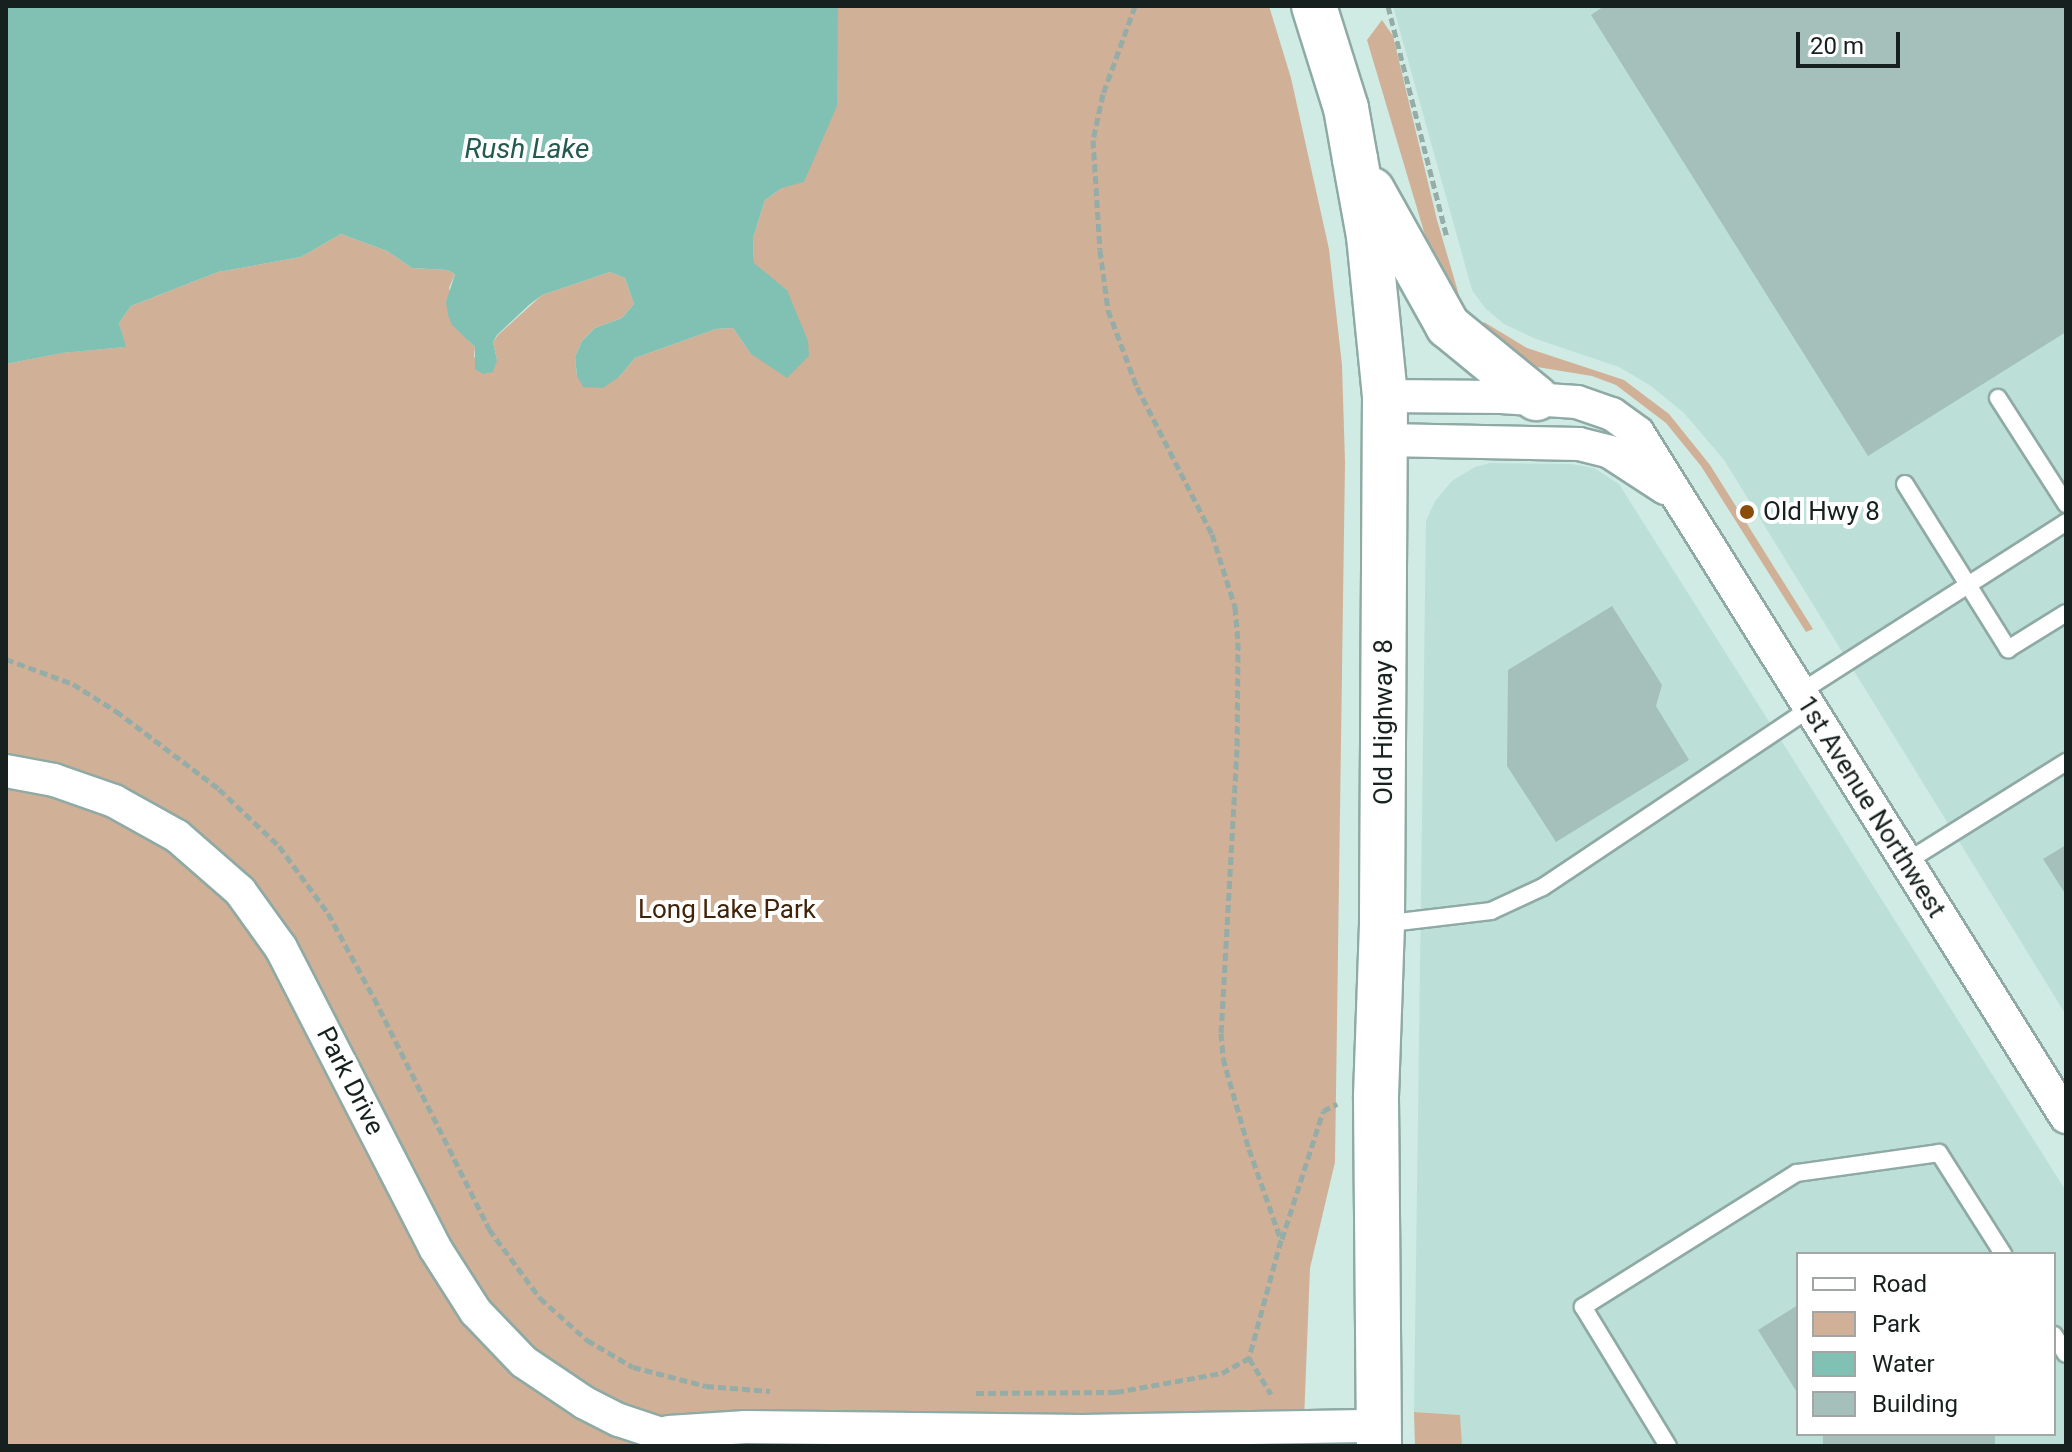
<!DOCTYPE html>
<html>
<head>
<meta charset="utf-8">
<style>
  body { margin:0 }
  #map { position:relative; width:2072px; height:1452px; overflow:hidden; background:#cfebe4; font-family:Roboto,sans-serif }
  div>[style] { position:absolute }
  [style*='--x'] { left:calc(var(--x)*1px); top:calc(var(--y)*1px); width:calc(var(--w)*1px); rotate:calc(var(--a)*1deg) }
  .built>* { inset:0; background:#bce0d8 }
  .green>* { inset:0; background:#d0b097 }
  .water>* { inset:0; background:#81c1b4 }
  .building>* { inset:0; background:#a5c0ba; transform-origin:0 0 }
  .path>* { height:5px; margin-top:-2.5px; transform-origin:0; background:repeating-linear-gradient(90deg,#96aca7 0 8px,transparent 0 12px) }
  .roads { filter:drop-shadow(2px 0 #8faaa4) drop-shadow(-2px 0 #8faaa4) drop-shadow(0 2px #8faaa4) drop-shadow(0 -2px #8faaa4) }
  .lane>* { height:16px; margin:-8px; padding:0 8px; transform-origin:8px; border-radius:8px; background:#fff }
  .street>* { height:32px; margin:-16px; padding:0 16px; transform-origin:16px; border-radius:16px; background:#fff }
  .secondary>* { height:44px; margin:-22px; padding:0 22px; transform-origin:22px; border-radius:22px; background:#fff }
  .dots>* { width:22px; height:22px; translate:-50% -50%; box-sizing:border-box; border:4px solid #fff; border-radius:50% }
  span { translate:-50% -50%; white-space:nowrap; text-align:center; line-height:1.15; -webkit-text-stroke:8px #fff; paint-order:stroke }
  .poi-label { font-size:26px; color:#16201e }
  .left { translate:0 -50%; text-align:left }
  .street-label { font-size:26px; color:#16201e }
  .park-label { font-size:26px; color:#412308 }
  .water-label { font-size:28px; color:#255a51; font-style:italic }
  .frame { position:absolute; inset:0; border:8px solid #16201e; pointer-events:none }
  .legend { position:absolute; left:1796px; top:1252px; width:260px; height:184px; box-sizing:border-box; background:#fff; border:2px solid #a2a6a5; margin:0; padding:10px 14px; list-style:none; font-size:24px; color:#16201e }
  .legend li { display:flex; align-items:center; gap:16px; height:40px }
  .legend b { width:40px; border:2px solid #a2a6a5 }
  .scale { position:absolute; left:1796px; top:32px; width:104px; height:36px; box-sizing:border-box; border:4px solid #16201e; border-top:0; padding-left:10px; font-size:24px; line-height:28px; white-space:nowrap; color:#16201e; -webkit-text-stroke:6px #fff; paint-order:stroke }
</style>
</head>
<body>
<div id="map">
  <div class="built">
    <div style="clip-path:polygon(1393px 6px,2066px 6px,2066px 1015px,1724px 460px,1684px 413px,1651px 386px,1619px 367px,1536px 339px,1504px 324px,1485px 308px,1472px 290px)"></div>
    <div style="clip-path:polygon(evenodd,1490px 463px,1572px 464px,1594px 468px,1619px 484px,2066px 1191px,2066px 1446px,1462px 1446px,1459px 1415px,1414px 1412px,1426px 521px,1435px 501px,1453px 480px,1475px 467px,1490px 463px,1798px 1254px,2054px 1254px,2054px 1434px,1798px 1434px,1798px 1254px)"></div>
  </div>
  <div class="green">
    <div style="clip-path:polygon(838px 6px,1269px 6px,1291px 78px,1329px 249px,1342px 365px,1345px 462px,1335px 1162px,1310px 1268px,1303px 1446px,6px 1446px,6px 364px,61px 353px,125px 347px,119px 323px,131px 306px,218px 272px,301px 257px,341px 234px,387px 251px,412px 268px,447px 270px,455px 274px,449px 288px,468px 340px,475px 347px,474px 357px,497px 360px,493px 342px,498px 335px,542px 295px,610px 272px,625px 278px,634px 304px,622px 318px,595px 328px,582px 341px,575px 357px,577px 376px,619px 377px,635px 358px,716px 329px,733px 328px,751px 354px,787px 290px,754px 264px,753px 238px,765px 200px,782px 188px)"></div>
    <div style="clip-path:polygon(1382px 20px,1393px 36px,1437px 220px,1461px 302px,1457px 309px,1433px 262px,1367px 40px)"></div>
    <div style="clip-path:polygon(1484px 322px,1527px 348px,1624px 380px,1669px 414px,1710px 465px,1813px 629px,1806px 632px,1701px 466px,1666px 423px,1616px 385px,1592px 376px,1531px 366px,1476px 331px)"></div>
    <div style="clip-path:polygon(1414px 1412px,1460px 1415px,1462px 1446px,1415px 1446px)"></div>
  </div>
  <div class="water">
    <div style="clip-path:polygon(6px 6px,838px 6px,837px 106px,804px 182px,782px 188px,765px 200px,753px 238px,754px 263px,787px 290px,808px 341px,809px 356px,787px 378px,751px 354px,733px 328px,716px 329px,635px 358px,619px 377px,603px 388px,583px 387px,577px 376px,575px 357px,582px 341px,595px 328px,622px 318px,634px 304px,625px 278px,610px 272px,542px 295px,529px 305px,497px 335px,493px 342px,497px 360px,493px 372px,483px 374px,475px 369px,475px 347px,452px 325px,448px 315px,446px 302px,455px 274px,447px 270px,412px 268px,387px 251px,341px 234px,301px 257px,218px 272px,131px 306px,119px 323px,126px 347px,62px 353px,6px 364px)"></div>
  </div>
  <div class="building">
    <div style="clip-path:polygon(1604px 6px,2066px 6px,2066px 332px,1868px 456px,1591px 15px)"></div>
    <div style="clip-path:polygon(1612px 606px,1662px 685px,1656px 706px,1689px 760px,1556px 842px,1507px 766px,1508px 670px)"></div>
    <div style="clip-path:polygon(2066px 845px,2066px 895px,2043px 859px)"></div>
    <div style="clip-path:polygon(1798px 1305px,1798px 1394px,1758px 1330px)"></div>
    <div style="left:1823px;top:1434px;width:172px;height:14px"></div>
  </div>
  <div class="path">
    <div style="--x:1135;--y:6;--w:94;--a:110"></div>
    <div style="--x:1103;--y:94;--w:47;--a:102.3"></div>
    <div style="--x:1093;--y:140;--w:110;--a:86.4"></div>
    <div style="--x:1100;--y:250;--w:61;--a:82.4"></div>
    <div style="--x:1108;--y:310;--w:82;--a:69.4"></div>
    <div style="--x:1137;--y:387;--w:165;--a:63"></div>
    <div style="--x:1212;--y:534;--w:77;--a:72.5"></div>
    <div style="--x:1235;--y:607;--w:35;--a:85"></div>
    <div style="--x:1238;--y:642;--w:107;--a:90.5"></div>
    <div style="--x:1237;--y:749;--w:284;--a:93.2"></div>
    <div style="--x:1221;--y:1033;--w:25;--a:85"></div>
    <div style="--x:1223;--y:1058;--w:95;--a:74.1"></div>
    <div style="--x:1249;--y:1149;--w:96;--a:70.6"></div>
    <div style="--x:1281;--y:1240;--w:122;--a:105.2"></div>
    <div style="--x:1249;--y:1358;--w:42;--a:58.6"></div>
    <div style="--x:1388;--y:6;--w:239;--a:75.7"></div>
    <div style="--x:6;--y:659;--w:72;--a:20.5"></div>
    <div style="--x:73;--y:684;--w:51;--a:32.1"></div>
    <div style="--x:116;--y:711;--w:129;--a:37.1"></div>
    <div style="--x:219;--y:789;--w:83;--a:43.5"></div>
    <div style="--x:279;--y:846;--w:83;--a:53.8"></div>
    <div style="--x:328;--y:913;--w:97;--a:61.6"></div>
    <div style="--x:374;--y:998;--w:258;--a:63.5"></div>
    <div style="--x:489;--y:1229;--w:86;--a:53.5"></div>
    <div style="--x:540;--y:1298;--w:63;--a:41.8"></div>
    <div style="--x:587;--y:1340;--w:53;--a:30.4"></div>
    <div style="--x:633;--y:1367;--w:75;--a:14.6"></div>
    <div style="--x:706;--y:1386;--w:64;--a:4.5"></div>
    <div style="--x:1282;--y:1239;--w:134;--a:-72.2"></div>
    <div style="--x:1323;--y:1111;--w:16;--a:-27"></div>
    <div style="--x:976;--y:1393;--w:140;--a:-0.4"></div>
    <div style="--x:1116;--y:1392;--w:108;--a:-10.2"></div>
    <div style="--x:1222;--y:1373;--w:31;--a:-29"></div>
  </div>
  <div class="roads">
    <div class="lane">
      <div style="--x:1998;--y:398;--w:126;--a:57.3"></div>
      <div style="--x:1905;--y:484;--w:195;--a:58"></div>
      <div style="--x:2008;--y:649;--w:68;--a:-31.8"></div>
      <div style="--x:1799;--y:693;--w:317;--a:-32.6"></div>
      <div style="--x:1906;--y:862;--w:189;--a:-32"></div>
      <div style="--x:1382;--y:924;--w:110;--a:-6.8"></div>
      <div style="--x:1491;--y:911;--w:57;--a:-24.8"></div>
      <div style="--x:1543;--y:887;--w:320;--a:-33.8"></div>
      <div style="--x:2054;--y:1335;--w:22;--a:58"></div>
      <div style="--x:1668;--y:1446;--w:163;--a:-121.4"></div>
      <div style="--x:1583;--y:1307;--w:252;--a:-32.1"></div>
      <div style="--x:1797;--y:1173;--w:143;--a:-8"></div>
      <div style="--x:1939;--y:1153;--w:120;--a:57.6"></div>
    </div>
    <div class="street">
      <div style="--x:1385;--y:396;--w:116;--a:0.5"></div>
      <div style="--x:1501;--y:397;--w:76;--a:3.8"></div>
      <div style="--x:1577;--y:402;--w:37;--a:19"></div>
      <div style="--x:1612;--y:414;--w:32;--a:36"></div>
      <div style="--x:1638;--y:433;--w:807;--a:57.96"></div>
      <div style="--x:1386;--y:440;--w:193;--a:1.2"></div>
      <div style="--x:1579;--y:444;--w:32;--a:14"></div>
      <div style="--x:1610;--y:452;--w:66;--a:33.2"></div>
      <div style="--x:6;--y:771;--w:49;--a:10.6"></div>
      <div style="--x:54;--y:780;--w:64;--a:19.3"></div>
      <div style="--x:114;--y:801;--w:72;--a:29.1"></div>
      <div style="--x:177;--y:836;--w:84;--a:41.1"></div>
      <div style="--x:240;--y:891;--w:70;--a:54.3"></div>
      <div style="--x:281;--y:948;--w:337;--a:62.8"></div>
      <div style="--x:435;--y:1248;--w:76;--a:57.4"></div>
      <div style="--x:476;--y:1312;--w:69;--a:46.2"></div>
      <div style="--x:524;--y:1362;--w:73;--a:33.9"></div>
      <div style="--x:585;--y:1403;--w:38;--a:27"></div>
      <div style="--x:619;--y:1420;--w:82;--a:18.4"></div>
      <div style="--x:669;--y:1432;--w:77;--a:-3.7"></div>
      <div style="--x:746;--y:1427;--w:337;--a:0.7"></div>
      <div style="--x:1083;--y:1431;--w:296;--a:-1"></div>
    </div>
    <div class="secondary">
      <div style="--x:1314;--y:6;--w:107;--a:72.6"></div>
      <div style="--x:1346;--y:108;--w:52;--a:80"></div>
      <div style="--x:1355;--y:159;--w:78;--a:79.7"></div>
      <div style="--x:1369;--y:236;--w:161;--a:84.3"></div>
      <div style="--x:1385;--y:396;--w:528;--a:90.33"></div>
      <div style="--x:1382;--y:924;--w:175;--a:92"></div>
      <div style="--x:1376;--y:1099;--w:347;--a:89.5"></div>
      <div style="--x:1372;--y:190;--w:156;--a:60.8"></div>
      <div style="--x:1448;--y:326;--w:114;--a:39.3"></div>
    </div>
  </div>
  <div class="dots">
    <div style="left:1747px;top:512px;background:#894c0b"></div>
  </div>
  <div class="poi-label">
    <span class="left" style="left:1763px;top:512px">Old Hwy 8</span>
  </div>
  <div class="street-label">
    <span style="left:1384px;top:722px;rotate:-90deg">Old Highway 8</span>
    <span style="left:1871px;top:807px;rotate:58deg">1st Avenue Northwest</span>
    <span style="left:350px;top:1081px;rotate:63deg">Park Drive</span>
  </div>
  <div class="park-label">
    <span style="left:727px;top:910px">Long Lake Park</span>
  </div>
  <div class="water-label">
    <span style="left:527px;top:149px">Rush Lake</span>
  </div>
  <div class="frame"></div>
  <ul class="legend">
  <li><b style="height:10px;background:#fff"></b>Road</li>
  <li><b style="height:22px;background:#d0b097"></b>Park</li>
  <li><b style="height:22px;background:#81c1b4"></b>Water</li>
  <li><b style="height:22px;background:#a5c0ba"></b>Building</li>
  </ul>
  <div class="scale">20 m</div>
</div>
</body>
</html>
